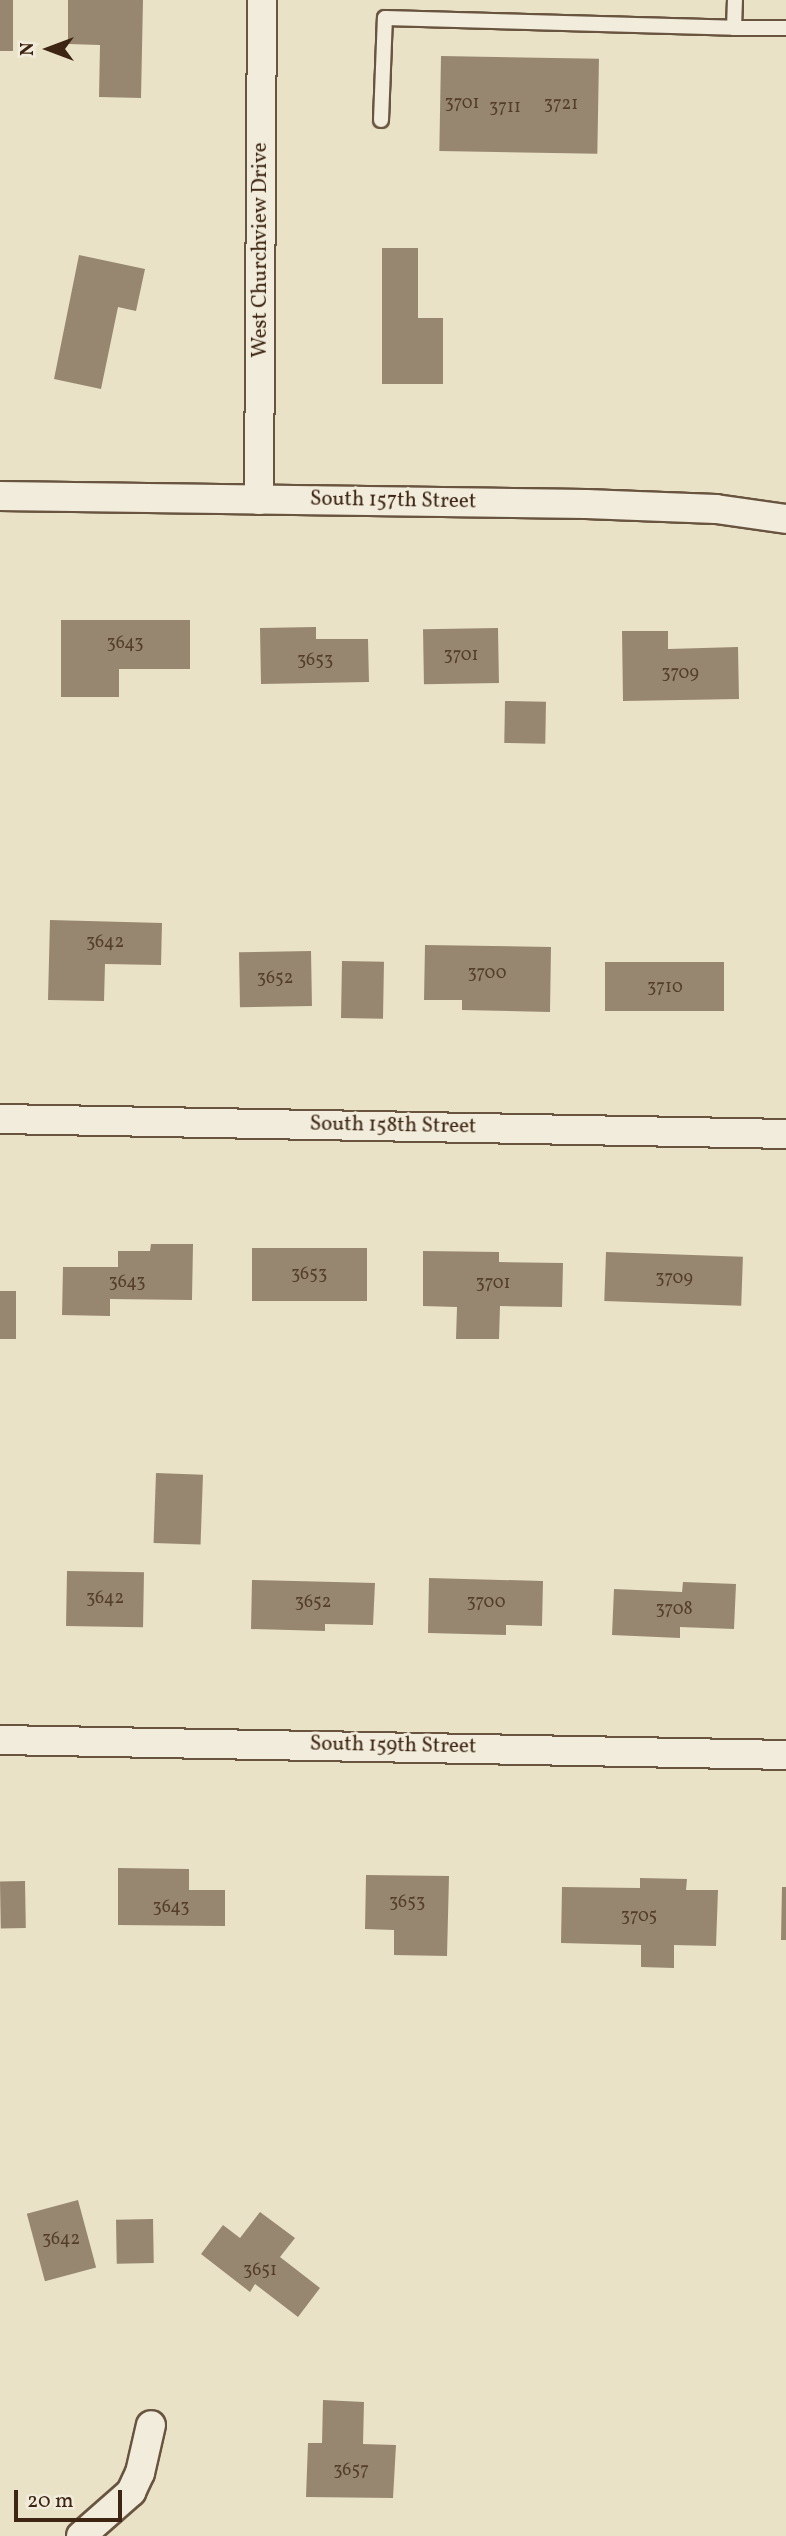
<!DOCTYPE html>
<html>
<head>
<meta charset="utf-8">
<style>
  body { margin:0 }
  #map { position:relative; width:786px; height:2536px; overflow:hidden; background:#e9e2c7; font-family:Vollkorn,serif }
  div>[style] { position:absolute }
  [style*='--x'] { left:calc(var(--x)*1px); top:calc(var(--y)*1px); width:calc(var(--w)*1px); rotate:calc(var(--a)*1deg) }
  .building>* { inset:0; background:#978771; transform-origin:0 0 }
  .roads { filter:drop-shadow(2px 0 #695440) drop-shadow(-2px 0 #695440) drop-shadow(0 2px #695440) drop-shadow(0 -2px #695440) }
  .lane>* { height:14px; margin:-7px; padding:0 7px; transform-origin:7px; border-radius:7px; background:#f1ecdb }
  .street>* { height:28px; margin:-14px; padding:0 14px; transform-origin:14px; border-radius:14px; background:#f1ecdb }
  span { translate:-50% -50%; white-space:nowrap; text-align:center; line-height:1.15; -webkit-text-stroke:6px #f1ecdb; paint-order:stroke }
  .number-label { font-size:18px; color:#543e2a }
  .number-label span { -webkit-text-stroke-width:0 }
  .street-label { font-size:21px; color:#3e2513 }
  .north { position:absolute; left:14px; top:14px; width:70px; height:70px; -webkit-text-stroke:5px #f1ecdb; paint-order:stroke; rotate:270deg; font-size:19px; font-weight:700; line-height:28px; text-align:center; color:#3e2513 }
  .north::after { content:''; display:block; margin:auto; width:24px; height:32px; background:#3e2513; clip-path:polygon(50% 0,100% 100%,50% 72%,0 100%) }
  .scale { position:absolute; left:14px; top:2490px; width:108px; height:32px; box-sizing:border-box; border:4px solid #3e2513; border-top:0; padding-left:9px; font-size:21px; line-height:24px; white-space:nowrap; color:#3e2513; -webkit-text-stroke:5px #f1ecdb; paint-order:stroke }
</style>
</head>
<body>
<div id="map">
  <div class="building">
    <div style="left:0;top:0;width:13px;height:51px"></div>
    <div style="clip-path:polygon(68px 0,143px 0,141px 98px,99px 97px,100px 45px,68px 44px)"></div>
    <div style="left:441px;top:56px;width:158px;height:95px;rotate:1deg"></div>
    <div style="clip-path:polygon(382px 248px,418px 248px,418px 318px,443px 318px,443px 384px,382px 384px)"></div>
    <div style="clip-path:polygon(79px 255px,145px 269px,136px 311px,118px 307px,101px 389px,54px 379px)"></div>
    <div style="clip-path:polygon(61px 620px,190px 620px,190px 669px,119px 669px,119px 697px,61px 697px)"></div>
    <div style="clip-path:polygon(316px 627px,316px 639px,368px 639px,369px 682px,261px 684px,260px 628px)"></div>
    <div style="left:498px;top:628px;width:55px;height:75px;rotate:89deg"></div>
    <div style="clip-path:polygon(622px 631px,668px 631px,668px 649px,738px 647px,739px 699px,623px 701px)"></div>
    <div style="left:505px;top:701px;width:41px;height:42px;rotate:1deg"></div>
    <div style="clip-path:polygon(50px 920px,162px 923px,161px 965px,105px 964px,104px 1001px,48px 1000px)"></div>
    <div style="clip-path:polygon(425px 945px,551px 947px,550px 1012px,462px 1010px,462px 1000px,424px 1000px)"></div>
    <div style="left:311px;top:951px;width:55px;height:72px;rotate:89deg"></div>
    <div style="left:342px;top:961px;width:42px;height:57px;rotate:1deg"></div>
    <div style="left:724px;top:962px;width:49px;height:119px;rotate:90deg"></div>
    <div style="clip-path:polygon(151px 1244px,193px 1244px,192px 1300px,110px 1299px,110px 1316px,62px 1315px,63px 1267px,118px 1267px,118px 1251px,150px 1251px)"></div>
    <div style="left:252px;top:1248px;width:115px;height:53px"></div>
    <div style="clip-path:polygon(423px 1251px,499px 1252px,499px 1262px,563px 1263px,562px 1307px,500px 1306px,499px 1339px,456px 1339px,457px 1307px,423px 1306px)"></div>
    <div style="left:606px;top:1252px;width:137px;height:49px;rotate:2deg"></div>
    <div style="left:0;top:1291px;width:16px;height:48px"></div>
    <div style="left:156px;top:1473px;width:47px;height:70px;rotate:2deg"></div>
    <div style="left:67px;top:1571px;width:77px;height:55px;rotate:1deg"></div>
    <div style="clip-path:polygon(429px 1578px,543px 1581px,542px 1626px,506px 1625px,506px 1635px,428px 1633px)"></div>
    <div style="clip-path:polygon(252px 1580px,375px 1583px,373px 1625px,325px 1624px,325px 1631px,251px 1629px)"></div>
    <div style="clip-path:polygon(683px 1582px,736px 1584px,734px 1629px,680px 1627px,680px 1638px,612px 1635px,614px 1589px,682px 1592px)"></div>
    <div style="clip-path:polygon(118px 1868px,189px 1869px,189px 1890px,225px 1890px,225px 1926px,118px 1925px)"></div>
    <div style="clip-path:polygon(366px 1875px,449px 1876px,447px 1956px,394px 1955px,394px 1930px,365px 1929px)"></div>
    <div style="clip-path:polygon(640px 1878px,687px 1879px,686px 1890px,718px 1890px,716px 1946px,674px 1945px,674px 1968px,641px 1967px,641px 1945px,561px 1943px,562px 1887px,640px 1888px)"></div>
    <div style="left:25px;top:1881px;width:47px;height:25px;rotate:89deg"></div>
    <div style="clip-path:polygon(782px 1887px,786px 1887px,786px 1940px,781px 1940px)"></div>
    <div style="left:78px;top:2200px;width:70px;height:53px;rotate:75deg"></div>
    <div style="clip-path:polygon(260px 2212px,295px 2238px,280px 2257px,320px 2288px,298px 2317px,255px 2284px,250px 2292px,201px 2254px,223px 2225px,240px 2238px)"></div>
    <div style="left:153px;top:2219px;width:44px;height:37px;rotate:89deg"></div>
    <div style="clip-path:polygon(323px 2400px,364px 2402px,363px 2444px,396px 2445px,393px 2498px,306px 2497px,308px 2443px,322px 2443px)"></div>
  </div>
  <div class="roads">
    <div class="lane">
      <div style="--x:734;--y:28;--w:52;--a:0"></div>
      <div style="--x:381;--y:120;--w:102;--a:-87.8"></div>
      <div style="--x:385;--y:18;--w:349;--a:1.6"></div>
      <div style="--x:734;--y:28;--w:28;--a:-88"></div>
    </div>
    <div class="street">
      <div style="--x:0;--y:496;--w:586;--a:0.78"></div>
      <div style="--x:586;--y:504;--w:130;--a:2.2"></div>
      <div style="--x:716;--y:509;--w:71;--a:8.1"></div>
      <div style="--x:259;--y:500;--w:500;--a:-89.66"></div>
      <div style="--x:0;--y:1119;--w:786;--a:1.09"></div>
      <div style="--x:0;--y:1740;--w:786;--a:1.09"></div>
      <div style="--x:81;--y:2536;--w:67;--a:-41.3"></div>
      <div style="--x:131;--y:2492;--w:21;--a:-65"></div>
      <div style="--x:140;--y:2473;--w:49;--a:-77.1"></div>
    </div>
  </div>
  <div class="number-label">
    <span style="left:462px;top:104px">3701</span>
    <span style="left:561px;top:105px">3721</span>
    <span style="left:505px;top:108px">3711</span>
    <span style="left:125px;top:644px">3643</span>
    <span style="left:461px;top:656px">3701</span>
    <span style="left:315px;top:661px">3653</span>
    <span style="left:680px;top:674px">3709</span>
    <span style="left:105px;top:943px">3642</span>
    <span style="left:487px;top:974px">3700</span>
    <span style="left:275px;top:979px">3652</span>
    <span style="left:665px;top:988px">3710</span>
    <span style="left:309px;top:1275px">3653</span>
    <span style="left:674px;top:1279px">3709</span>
    <span style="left:127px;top:1283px">3643</span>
    <span style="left:493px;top:1284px">3701</span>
    <span style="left:105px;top:1599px">3642</span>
    <span style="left:313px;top:1603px">3652</span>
    <span style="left:486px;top:1603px">3700</span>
    <span style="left:674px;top:1610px">3708</span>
    <span style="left:407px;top:1903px">3653</span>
    <span style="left:171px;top:1908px">3643</span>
    <span style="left:639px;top:1917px">3705</span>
    <span style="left:61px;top:2240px">3642</span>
    <span style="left:260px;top:2271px">3651</span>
    <span style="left:351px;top:2471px">3657</span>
  </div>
  <div class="street-label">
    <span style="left:261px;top:250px;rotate:-90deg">West Churchview Drive</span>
    <span style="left:393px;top:501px;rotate:1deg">South 157th Street</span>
    <span style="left:393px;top:1126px;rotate:1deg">South 158th Street</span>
    <span style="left:393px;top:1746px;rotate:1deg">South 159th Street</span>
  </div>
  <div class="north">N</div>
  <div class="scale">20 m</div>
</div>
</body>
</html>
